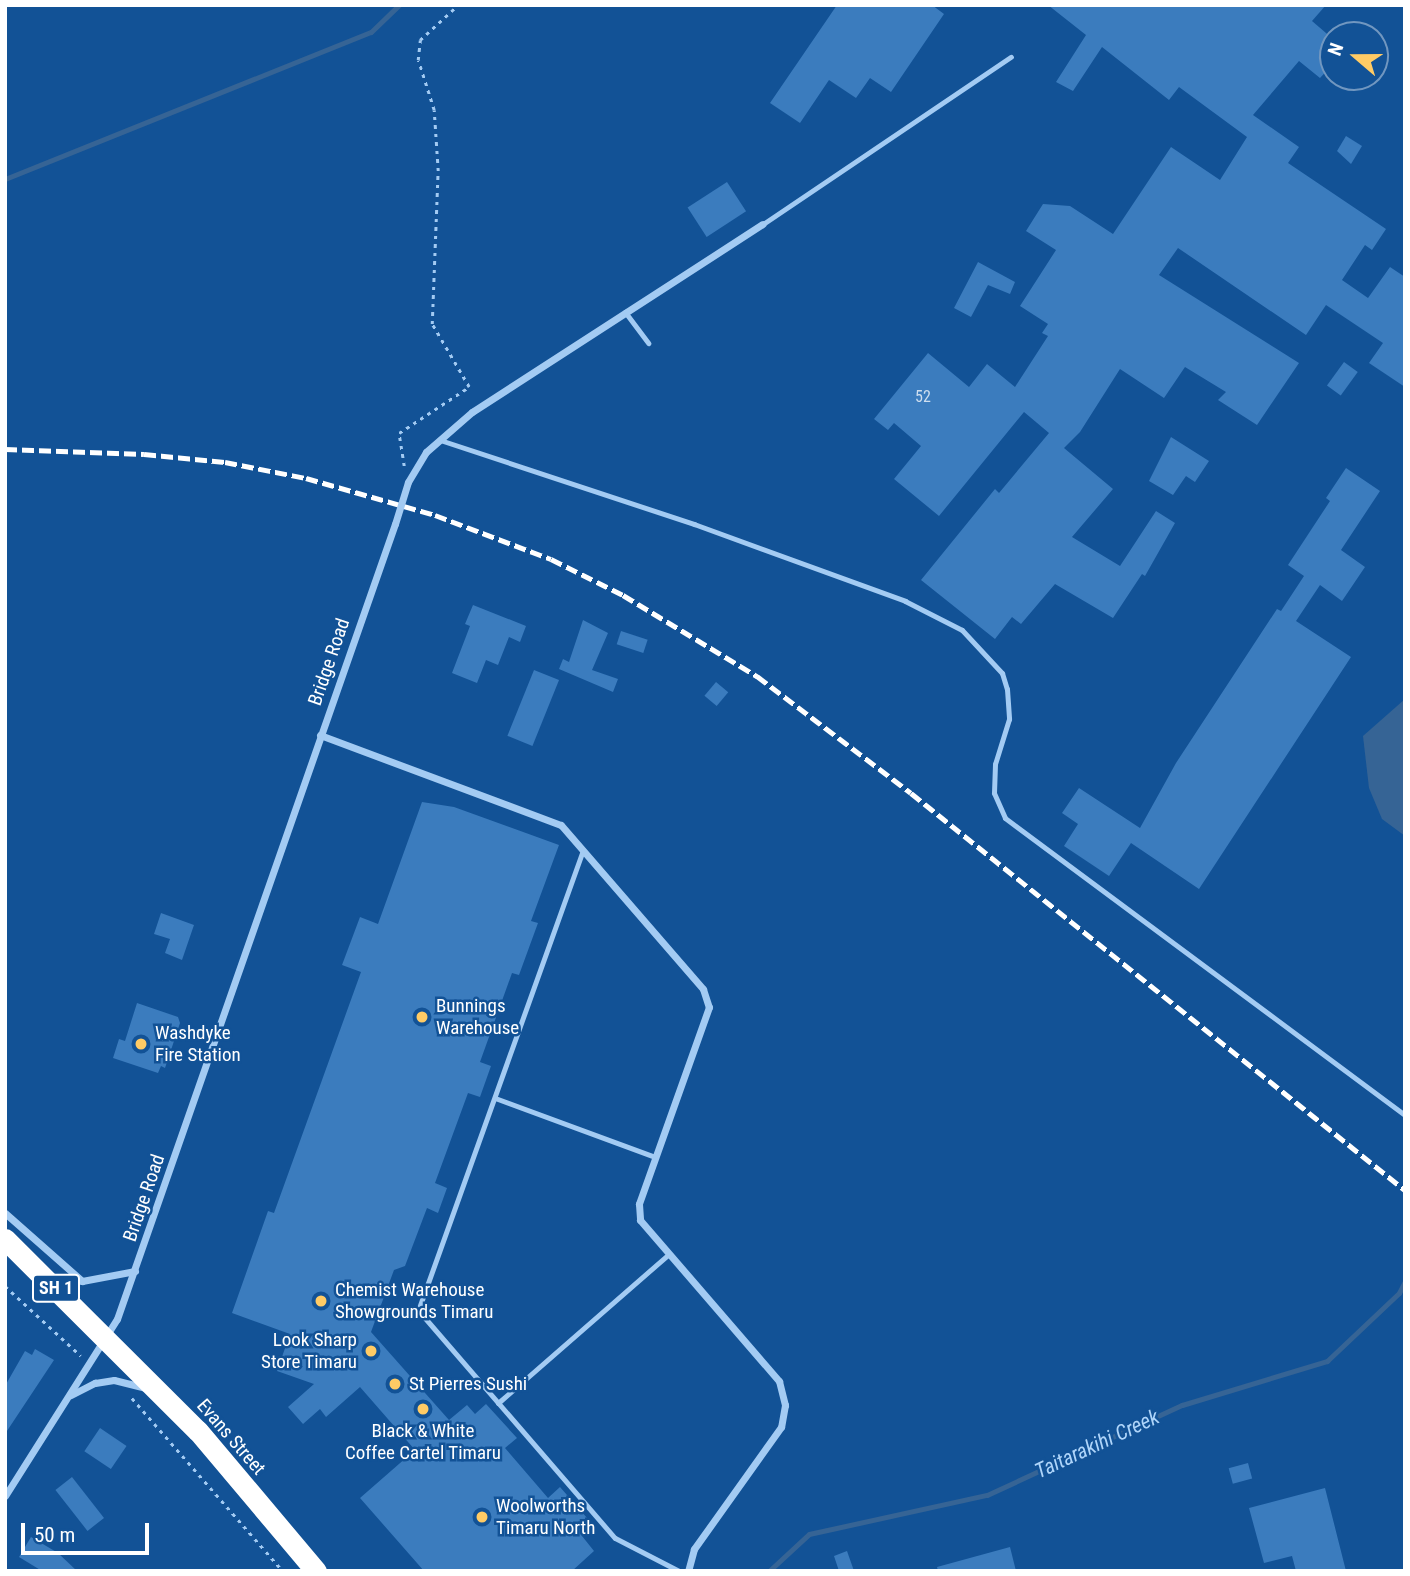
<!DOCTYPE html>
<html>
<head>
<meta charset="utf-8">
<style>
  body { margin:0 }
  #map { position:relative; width:1410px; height:1576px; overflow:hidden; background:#125296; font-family:"Roboto Condensed",sans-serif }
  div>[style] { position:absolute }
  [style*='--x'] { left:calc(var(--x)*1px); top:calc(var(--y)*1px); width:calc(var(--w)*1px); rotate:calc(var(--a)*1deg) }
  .water>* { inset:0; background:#366495 }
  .stream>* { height:5px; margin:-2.5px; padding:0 2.5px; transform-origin:2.5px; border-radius:2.5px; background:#366495 }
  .building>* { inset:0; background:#3b7cbe; transform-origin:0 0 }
  .path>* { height:2.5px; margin-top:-1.25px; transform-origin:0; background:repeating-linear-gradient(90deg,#a3cbf3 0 3.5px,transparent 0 8.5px) }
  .lane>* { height:5px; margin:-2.5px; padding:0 2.5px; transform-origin:2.5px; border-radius:2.5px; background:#a3cbf3 }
  .street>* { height:7px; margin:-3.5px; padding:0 3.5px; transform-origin:3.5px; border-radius:3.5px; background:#a3cbf3 }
  .highway>* { height:21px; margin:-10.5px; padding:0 10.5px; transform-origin:10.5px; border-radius:10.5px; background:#fff }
  .rail>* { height:5px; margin-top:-2.5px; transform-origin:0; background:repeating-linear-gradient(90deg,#fff 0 12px,transparent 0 17px) }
  .street-bridge>* { height:7px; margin:-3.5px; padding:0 3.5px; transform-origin:3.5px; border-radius:3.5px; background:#a3cbf3 }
  .dots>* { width:19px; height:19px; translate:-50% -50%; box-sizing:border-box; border:4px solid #125296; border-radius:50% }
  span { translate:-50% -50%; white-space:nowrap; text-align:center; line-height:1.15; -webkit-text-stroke:5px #125296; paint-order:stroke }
  .number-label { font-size:16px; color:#cedeef }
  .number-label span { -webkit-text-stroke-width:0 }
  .shield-label span { padding:2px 5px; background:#125296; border:2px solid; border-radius:5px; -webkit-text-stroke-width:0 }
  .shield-label { font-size:18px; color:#fff; font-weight:700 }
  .street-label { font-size:19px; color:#fff }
  .poi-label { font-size:19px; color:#fff }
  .left { translate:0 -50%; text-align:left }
  .right { translate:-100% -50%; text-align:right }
  .water-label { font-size:21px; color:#afd5fa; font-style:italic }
  .frame { position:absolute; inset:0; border:7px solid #fff; pointer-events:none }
  .north { position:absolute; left:1319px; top:21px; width:70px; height:70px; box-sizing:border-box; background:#125296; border:2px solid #7197c0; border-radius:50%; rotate:290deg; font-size:19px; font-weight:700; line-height:28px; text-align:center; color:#fff }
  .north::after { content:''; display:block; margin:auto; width:24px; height:32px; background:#ffcb65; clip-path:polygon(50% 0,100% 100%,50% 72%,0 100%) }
  .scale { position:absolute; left:21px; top:1523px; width:128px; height:32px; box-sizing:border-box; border:4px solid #fff; border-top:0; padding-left:9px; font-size:21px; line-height:24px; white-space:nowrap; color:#fff; -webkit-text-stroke:5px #125296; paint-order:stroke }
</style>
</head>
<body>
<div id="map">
  <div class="water">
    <div style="clip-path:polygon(1405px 699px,1405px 836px,1382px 819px,1369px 788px,1363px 736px)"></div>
  </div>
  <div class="stream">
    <div style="--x:5;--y:179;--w:394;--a:-21.9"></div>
    <div style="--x:371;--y:32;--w:39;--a:-44"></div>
    <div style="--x:769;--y:1571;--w:54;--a:-42.8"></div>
    <div style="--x:809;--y:1534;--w:182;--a:-12.4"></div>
    <div style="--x:987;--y:1495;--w:215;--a:-24.8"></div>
    <div style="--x:1182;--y:1405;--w:152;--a:-16.9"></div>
    <div style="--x:1327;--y:1361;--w:99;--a:-43.4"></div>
    <div style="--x:1399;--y:1293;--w:13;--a:-63"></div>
  </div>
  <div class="building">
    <div style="clip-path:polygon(837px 5px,932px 5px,944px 14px,891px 92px,870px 78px,856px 98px,829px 80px,800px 123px,770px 103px)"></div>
    <div style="clip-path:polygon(1048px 5px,1326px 5px,1312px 21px,1333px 39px,1333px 64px,1320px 78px,1299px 61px,1253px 115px,1299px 147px,1288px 163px,1386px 229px,1372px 250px,1365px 245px,1342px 280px,1368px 298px,1390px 267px,1405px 277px,1405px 387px,1369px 363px,1383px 343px,1326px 305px,1306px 335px,1178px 248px,1159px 275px,1299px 363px,1257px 425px,1218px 400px,1226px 392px,1185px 367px,1164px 398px,1120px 369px,1080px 432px,1064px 448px,1113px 489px,1072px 537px,1120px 566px,1156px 511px,1175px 523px,1145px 576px,1142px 574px,1113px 618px,1055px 584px,1021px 624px,1012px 617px,995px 639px,921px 580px,995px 489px,999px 493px,1049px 433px,1024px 412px,939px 516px,894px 479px,921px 446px,894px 423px,888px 430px,874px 419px,928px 353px,969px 387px,987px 364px,1015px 387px,1048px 336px,1042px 333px,1048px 324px,1020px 306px,1056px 250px,1026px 231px,1043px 204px,1070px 206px,1113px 234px,1171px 147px,1220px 180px,1247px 137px,1179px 87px,1169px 100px,1102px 47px,1073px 91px,1056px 82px,1086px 35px)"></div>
    <div style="clip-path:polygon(1346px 136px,1362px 146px,1351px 164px,1337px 151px)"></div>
    <div style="left:727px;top:182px;width:35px;height:47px;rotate:57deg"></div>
    <div style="clip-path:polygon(978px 262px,1015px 282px,1010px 294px,988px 285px,971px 317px,954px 308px)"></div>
    <div style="left:1344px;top:362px;width:17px;height:29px;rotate:36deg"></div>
    <div style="clip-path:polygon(1171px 437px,1209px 461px,1195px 482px,1186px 476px,1173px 495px,1149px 481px)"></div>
    <div style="clip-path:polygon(1346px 468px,1380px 491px,1341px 550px,1365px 567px,1342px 601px,1320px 585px,1296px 621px,1351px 657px,1199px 889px,1131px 843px,1109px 876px,1064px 846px,1078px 824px,1062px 813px,1079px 788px,1140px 828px,1176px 763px,1277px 609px,1281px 611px,1304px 576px,1288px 565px,1330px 501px,1326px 498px)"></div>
    <div style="clip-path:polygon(473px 605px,526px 626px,520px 642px,509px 637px,498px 665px,486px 660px,477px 683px,452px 673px,470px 626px,465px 624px)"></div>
    <div style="clip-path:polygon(583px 620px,608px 633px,592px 670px,618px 679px,613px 692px,559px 669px,563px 659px,569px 662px)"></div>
    <div style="left:621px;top:631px;width:28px;height:14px;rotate:18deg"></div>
    <div style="left:534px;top:670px;width:27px;height:71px;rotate:22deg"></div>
    <div style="left:716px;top:682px;width:16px;height:18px;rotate:40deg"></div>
    <div style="clip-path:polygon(422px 802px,454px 807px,559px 845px,531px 921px,538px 923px,519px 975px,512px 973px,480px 1062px,491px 1066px,480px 1097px,468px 1093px,435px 1183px,447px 1188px,438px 1213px,427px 1208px,405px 1266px,394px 1270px,371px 1332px,449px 1420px,467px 1405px,475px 1414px,486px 1404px,517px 1438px,505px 1448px,548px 1498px,560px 1487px,594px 1526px,582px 1536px,594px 1551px,572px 1571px,424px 1571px,360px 1498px,415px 1450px,360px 1387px,326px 1417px,320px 1409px,303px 1424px,288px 1407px,314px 1384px,277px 1371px,290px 1334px,232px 1313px,268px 1211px,274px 1213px,361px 972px,342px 965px,360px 917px,378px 924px)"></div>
    <div style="clip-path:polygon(161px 913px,194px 925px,182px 960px,165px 953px,170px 939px,154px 934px)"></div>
    <div style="clip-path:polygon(137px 1003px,178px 1017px,180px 1023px,165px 1068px,161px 1066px,158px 1073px,113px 1058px,119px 1039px,125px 1041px)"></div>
    <div style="clip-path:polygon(35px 1349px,54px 1360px,5px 1434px,5px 1386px,25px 1351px,32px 1355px)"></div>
    <div style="left:100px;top:1428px;width:32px;height:28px;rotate:34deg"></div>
    <div style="left:1248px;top:1463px;width:16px;height:20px;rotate:75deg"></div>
    <div style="left:72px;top:1477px;width:52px;height:21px;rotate:52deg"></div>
    <div style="clip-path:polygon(1325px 1488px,1346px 1571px,1296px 1571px,1292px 1556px,1264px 1563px,1249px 1508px)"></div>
    <div style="clip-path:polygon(31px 1537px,58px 1553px,77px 1571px,42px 1571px,19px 1557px)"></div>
    <div style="clip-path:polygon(1010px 1547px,1016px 1571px,938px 1571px,937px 1567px)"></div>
    <div style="clip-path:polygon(847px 1551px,854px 1571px,839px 1571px,834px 1556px)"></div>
  </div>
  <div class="path">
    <div style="--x:1404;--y:5;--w:1;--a:45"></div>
    <div style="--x:404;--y:466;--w:33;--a:-99"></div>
    <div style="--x:399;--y:433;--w:84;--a:-33.3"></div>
    <div style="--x:469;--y:387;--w:73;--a:-120.4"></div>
    <div style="--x:432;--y:324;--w:153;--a:-87.8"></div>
    <div style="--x:438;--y:171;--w:61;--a:-93.8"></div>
    <div style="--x:434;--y:110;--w:52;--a:-107.7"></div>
    <div style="--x:418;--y:60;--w:20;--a:-84"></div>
    <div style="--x:420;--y:40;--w:52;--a:-42.6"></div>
    <div style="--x:5;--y:1286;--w:103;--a:42.6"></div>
    <div style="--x:132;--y:1398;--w:230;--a:48.9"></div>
  </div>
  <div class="lane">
    <div style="--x:763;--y:224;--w:299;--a:-34"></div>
    <div style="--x:625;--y:312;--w:39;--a:53"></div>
    <div style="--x:440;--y:440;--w:268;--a:18.3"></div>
    <div style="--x:694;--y:524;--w:225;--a:20"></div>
    <div style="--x:905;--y:601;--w:64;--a:27"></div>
    <div style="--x:962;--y:630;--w:59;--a:47.1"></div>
    <div style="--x:1002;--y:673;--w:17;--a:73"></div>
    <div style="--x:1007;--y:689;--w:30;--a:86"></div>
    <div style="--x:1009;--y:719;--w:47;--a:107.3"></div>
    <div style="--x:995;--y:764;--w:29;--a:92"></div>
    <div style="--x:994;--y:793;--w:27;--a:66"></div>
    <div style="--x:1005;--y:818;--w:498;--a:36.6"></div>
    <div style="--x:583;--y:850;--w:489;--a:109.7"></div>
    <div style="--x:418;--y:1310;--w:301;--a:49.2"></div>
    <div style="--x:615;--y:1538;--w:72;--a:27.3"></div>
    <div style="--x:495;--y:1098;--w:171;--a:20.2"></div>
    <div style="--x:498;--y:1403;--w:227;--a:-41.1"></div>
  </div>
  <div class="street">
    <div style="--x:408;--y:482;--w:35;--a:-59"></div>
    <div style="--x:426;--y:452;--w:61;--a:-41"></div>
    <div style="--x:472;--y:412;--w:346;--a:-32.9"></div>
    <div style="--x:320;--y:735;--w:257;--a:20.5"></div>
    <div style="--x:561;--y:825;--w:217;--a:49.1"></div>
    <div style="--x:703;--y:989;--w:19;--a:72"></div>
    <div style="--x:709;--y:1007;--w:209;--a:109.6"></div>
    <div style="--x:639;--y:1204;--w:16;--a:86"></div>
    <div style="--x:640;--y:1220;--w:213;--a:49.2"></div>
    <div style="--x:779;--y:1381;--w:25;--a:76"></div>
    <div style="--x:785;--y:1405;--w:22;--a:100"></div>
    <div style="--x:781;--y:1427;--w:150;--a:125.5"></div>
    <div style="--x:694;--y:1549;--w:23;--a:105"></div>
    <div style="--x:5;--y:1213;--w:103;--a:41.4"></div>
    <div style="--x:82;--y:1281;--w:54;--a:-10.7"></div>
    <div style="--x:71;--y:1395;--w:27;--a:-27"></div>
    <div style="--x:95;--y:1383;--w:19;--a:-9"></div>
    <div style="--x:114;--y:1380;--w:32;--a:14"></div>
    <div style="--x:5;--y:1496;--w:209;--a:-57.7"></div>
    <div style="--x:117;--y:1319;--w:842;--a:-70.73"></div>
  </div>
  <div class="highway">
    <div style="--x:5;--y:1239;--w:272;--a:44.9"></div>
    <div style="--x:198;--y:1431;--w:183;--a:49.9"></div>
  </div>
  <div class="rail">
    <div style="--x:5;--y:449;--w:139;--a:2.1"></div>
    <div style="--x:144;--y:454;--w:81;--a:5.6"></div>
    <div style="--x:225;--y:462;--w:83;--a:11.2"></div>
    <div style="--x:306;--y:478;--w:134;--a:16"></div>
    <div style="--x:435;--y:515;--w:124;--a:20.8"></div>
    <div style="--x:551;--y:559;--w:80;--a:26.6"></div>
    <div style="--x:623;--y:595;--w:157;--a:31.2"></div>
    <div style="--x:757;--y:676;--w:193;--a:37.2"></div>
    <div style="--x:911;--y:793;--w:634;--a:38.79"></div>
  </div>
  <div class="street-bridge">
    <div style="--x:395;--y:524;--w:44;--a:-72.8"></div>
  </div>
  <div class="dots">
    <div style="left:422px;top:1017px;background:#ffcb65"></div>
    <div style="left:141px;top:1044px;background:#ffcb65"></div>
    <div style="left:321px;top:1301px;background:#ffcb65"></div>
    <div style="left:371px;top:1351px;background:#ffcb65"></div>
    <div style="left:395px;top:1384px;background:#ffcb65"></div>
    <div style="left:423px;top:1409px;background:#ffcb65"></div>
    <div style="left:482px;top:1517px;background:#ffcb65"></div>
  </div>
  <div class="number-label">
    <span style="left:923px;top:397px">52</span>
  </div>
  <div class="shield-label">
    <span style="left:56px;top:1288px">SH 1</span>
  </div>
  <div class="street-label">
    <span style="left:329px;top:662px;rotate:-71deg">Bridge Road</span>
    <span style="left:144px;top:1198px;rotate:-71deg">Bridge Road</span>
    <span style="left:231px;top:1437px;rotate:49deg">Evans Street</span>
  </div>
  <div class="poi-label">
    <span class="left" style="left:436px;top:1017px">Bunnings<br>Warehouse</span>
    <span class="left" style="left:155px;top:1044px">Washdyke<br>Fire Station</span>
    <span class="left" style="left:335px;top:1301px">Chemist Warehouse<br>Showgrounds Timaru</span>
    <span class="right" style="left:357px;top:1351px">Look Sharp<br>Store Timaru</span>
    <span class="left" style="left:409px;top:1384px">St Pierres Sushi</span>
    <span style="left:423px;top:1442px">Black &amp; White<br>Coffee Cartel Timaru</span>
    <span class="left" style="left:496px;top:1517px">Woolworths<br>Timaru North</span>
  </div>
  <div class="water-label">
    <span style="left:1097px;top:1444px;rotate:-25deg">Taitarakihi Creek</span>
  </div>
  <div class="frame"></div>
  <div class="north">N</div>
  <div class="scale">50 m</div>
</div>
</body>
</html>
